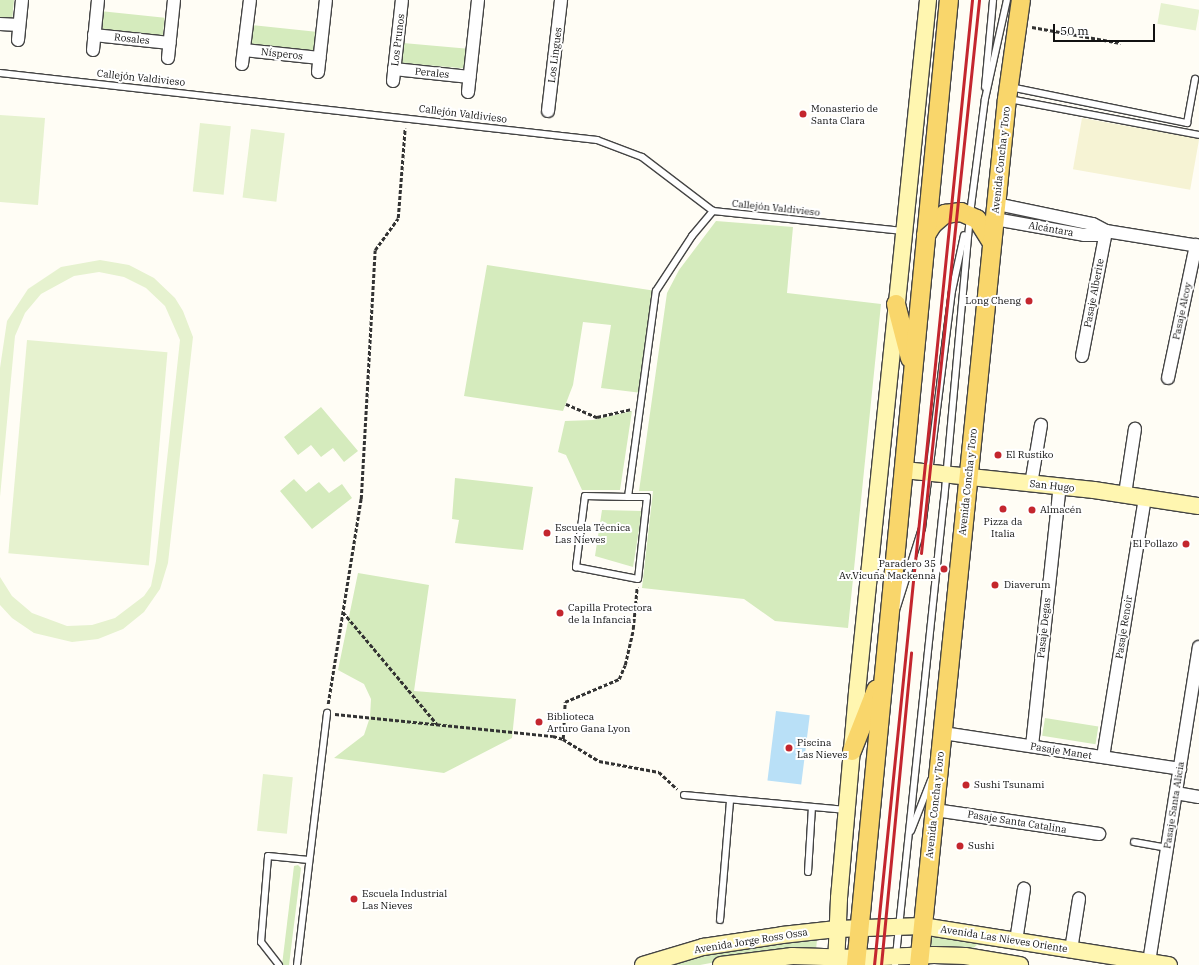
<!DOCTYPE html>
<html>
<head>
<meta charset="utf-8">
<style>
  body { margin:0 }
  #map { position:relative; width:1199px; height:965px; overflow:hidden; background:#fffdf5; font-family:"IBM Plex Serif",serif }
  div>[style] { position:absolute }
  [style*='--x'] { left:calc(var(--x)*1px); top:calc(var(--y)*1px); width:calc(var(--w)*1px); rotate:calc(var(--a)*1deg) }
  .farmland>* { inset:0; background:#f6f3d4; transform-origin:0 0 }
  .green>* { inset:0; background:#d5ebbd; transform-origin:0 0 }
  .pitch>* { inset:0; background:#e6f2cf; transform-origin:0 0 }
  .water>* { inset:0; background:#b9e0f7; transform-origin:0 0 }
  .path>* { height:2.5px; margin-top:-1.25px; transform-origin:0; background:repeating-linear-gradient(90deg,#333 0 4px,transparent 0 6px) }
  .roads { filter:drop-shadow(1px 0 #444) drop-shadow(-1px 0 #444) drop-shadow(0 1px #444) drop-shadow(0 -1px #444) }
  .lane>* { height:6px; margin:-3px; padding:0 3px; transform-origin:3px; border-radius:3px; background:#fff }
  .street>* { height:12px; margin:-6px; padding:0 6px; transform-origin:6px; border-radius:6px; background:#fff }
  .secondary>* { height:16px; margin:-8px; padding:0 8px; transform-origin:8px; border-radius:8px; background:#fff6b0 }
  .primary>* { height:18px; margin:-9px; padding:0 9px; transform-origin:9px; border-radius:9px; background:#f9d66b }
  .rail>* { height:3px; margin:-1.5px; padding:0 1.5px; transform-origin:1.5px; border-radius:1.5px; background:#c4262e }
  .dots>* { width:11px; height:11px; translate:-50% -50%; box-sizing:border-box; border:2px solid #fff; border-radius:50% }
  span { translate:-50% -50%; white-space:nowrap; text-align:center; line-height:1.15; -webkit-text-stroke:4px #fff; paint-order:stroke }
  .street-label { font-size:10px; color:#111 }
  .poi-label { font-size:10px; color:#111 }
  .left { translate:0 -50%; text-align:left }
  .right { translate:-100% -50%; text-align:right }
  .scale { position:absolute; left:1053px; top:24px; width:102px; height:18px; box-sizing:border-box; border:2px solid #111; border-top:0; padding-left:5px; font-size:12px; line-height:14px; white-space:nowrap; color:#111; -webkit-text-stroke:3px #fff; paint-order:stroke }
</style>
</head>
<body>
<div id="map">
  <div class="farmland">
    <div style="left:1082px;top:118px;width:119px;height:52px;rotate:10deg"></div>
  </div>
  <div class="green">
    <div style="clip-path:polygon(0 0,14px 0,12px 21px,0 19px)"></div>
    <div style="left:100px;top:11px;width:65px;height:21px;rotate:6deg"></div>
    <div style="left:251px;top:25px;width:65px;height:21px;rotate:6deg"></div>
    <div style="left:403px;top:43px;width:65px;height:20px;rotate:5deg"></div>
    <div style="clip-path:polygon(716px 221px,793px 227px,787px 293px,881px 304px,848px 628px,775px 621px,744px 599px,642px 588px,653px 491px,639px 491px,667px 293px,679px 270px)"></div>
    <div style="clip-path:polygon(487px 265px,656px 291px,642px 393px,601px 388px,611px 325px,583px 322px,573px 385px,563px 411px,464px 396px)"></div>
    <div style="clip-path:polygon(321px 407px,358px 451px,344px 462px,333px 448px,321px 457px,311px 445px,298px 455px,284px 437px)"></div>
    <div style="clip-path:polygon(632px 411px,620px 490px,582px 490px,566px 455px,558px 452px,565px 421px,593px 420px)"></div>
    <div style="clip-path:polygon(455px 478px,533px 487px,523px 550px,455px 543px,459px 520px,452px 519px)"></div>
    <div style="clip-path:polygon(294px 479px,306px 492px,319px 482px,329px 493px,342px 484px,352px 498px,312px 529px,280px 491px)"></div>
    <div style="clip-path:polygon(602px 510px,642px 511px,633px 567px,595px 556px)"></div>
    <div style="clip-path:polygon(358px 573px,429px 585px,414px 691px,516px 699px,512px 738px,444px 773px,334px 758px,364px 735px,370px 717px,371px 699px,364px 684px,338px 670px)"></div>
    <div style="left:1045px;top:718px;width:54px;height:18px;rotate:9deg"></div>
    <div style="clip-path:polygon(298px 865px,301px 868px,289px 965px,282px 965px,294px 866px)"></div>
    <div style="clip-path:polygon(927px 934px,1014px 947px,1015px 949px,977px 945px,970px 951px,926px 948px)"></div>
    <div style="clip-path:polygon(817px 940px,816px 950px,748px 956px,700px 965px,665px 965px,729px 950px)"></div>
  </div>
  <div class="pitch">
    <div style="left:1161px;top:3px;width:39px;height:21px;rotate:10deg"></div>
    <div style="clip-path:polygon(0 115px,45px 118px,38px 205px,0 202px)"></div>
    <div style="left:200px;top:123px;width:31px;height:69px;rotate:6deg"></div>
    <div style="left:251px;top:129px;width:34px;height:69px;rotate:7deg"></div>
    <div style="clip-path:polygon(100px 260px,129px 265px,154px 278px,175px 298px,183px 311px,193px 337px,168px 563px,160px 589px,144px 612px,123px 629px,98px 639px,72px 642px,34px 633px,12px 618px,0 605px,0 577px,12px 596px,32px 613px,67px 626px,92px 625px,115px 618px,144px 596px,151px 586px,156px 561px,180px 340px,165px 306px,146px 288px,124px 277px,99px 272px,74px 276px,41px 294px,25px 313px,15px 336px,0 497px,0 368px,7px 321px,28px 289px,61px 267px)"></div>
    <div style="left:27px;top:340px;width:141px;height:214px;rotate:5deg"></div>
    <div style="left:263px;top:774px;width:30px;height:57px;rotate:6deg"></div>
  </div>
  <div class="water">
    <div style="left:776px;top:711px;width:34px;height:70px;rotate:7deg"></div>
  </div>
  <div class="path">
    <div style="--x:1032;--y:27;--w:90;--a:10.2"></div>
    <div style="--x:566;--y:404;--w:34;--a:23"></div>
    <div style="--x:597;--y:417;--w:35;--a:-13"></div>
    <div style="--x:343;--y:612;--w:146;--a:50"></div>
    <div style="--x:328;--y:704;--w:208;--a:-80.9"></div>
    <div style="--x:361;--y:499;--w:249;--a:-86.8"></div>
    <div style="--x:375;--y:250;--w:39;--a:-54"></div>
    <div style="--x:398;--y:218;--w:90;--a:-85.6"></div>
    <div style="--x:335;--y:714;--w:219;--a:5.8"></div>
    <div style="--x:553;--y:736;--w:10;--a:17"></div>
    <div style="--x:563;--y:739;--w:42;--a:31.4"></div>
    <div style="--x:599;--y:761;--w:61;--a:10.4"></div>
    <div style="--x:659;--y:772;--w:25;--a:43"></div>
    <div style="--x:563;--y:739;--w:37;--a:-87"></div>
    <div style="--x:565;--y:702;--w:59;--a:-23.1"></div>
    <div style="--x:619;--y:679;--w:15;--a:-67"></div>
    <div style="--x:625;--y:665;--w:37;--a:-77"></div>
    <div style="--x:633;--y:629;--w:42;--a:-84.6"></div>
  </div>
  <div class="roads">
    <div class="lane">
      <div style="--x:0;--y:73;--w:601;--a:6.4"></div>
      <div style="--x:597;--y:140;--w:48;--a:20.7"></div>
      <div style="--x:642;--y:157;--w:89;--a:37.3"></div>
      <div style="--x:713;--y:211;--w:191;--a:6"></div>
      <div style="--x:985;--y:87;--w:87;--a:-84.7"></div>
      <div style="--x:1010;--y:87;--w:181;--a:11.5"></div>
      <div style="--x:1187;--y:123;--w:45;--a:-79.7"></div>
      <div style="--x:1009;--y:99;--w:193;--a:10.7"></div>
      <div style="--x:628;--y:497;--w:43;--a:-178.7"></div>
      <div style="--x:585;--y:496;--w:72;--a:97.2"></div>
      <div style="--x:576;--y:567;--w:63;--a:11"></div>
      <div style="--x:638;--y:579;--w:82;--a:-83.7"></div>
      <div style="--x:647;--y:497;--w:19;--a:180"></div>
      <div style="--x:628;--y:497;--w:208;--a:-82.3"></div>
      <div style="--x:656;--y:291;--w:66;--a:-56.8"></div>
      <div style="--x:692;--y:236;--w:33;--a:-50"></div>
      <div style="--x:897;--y:607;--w:83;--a:-72.4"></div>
      <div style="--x:922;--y:528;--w:239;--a:-82.8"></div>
      <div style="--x:952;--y:291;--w:57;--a:-77.9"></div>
      <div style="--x:684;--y:795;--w:163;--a:5.3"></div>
      <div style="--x:911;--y:831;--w:55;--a:-68.6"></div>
      <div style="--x:1134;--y:842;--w:34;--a:10"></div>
      <div style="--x:808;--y:872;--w:65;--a:-86.5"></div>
      <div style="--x:720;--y:920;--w:120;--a:-85.2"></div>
      <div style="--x:279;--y:965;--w:29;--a:-128"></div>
      <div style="--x:261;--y:942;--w:86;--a:-85.3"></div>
      <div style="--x:268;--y:856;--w:41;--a:5.6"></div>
      <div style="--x:297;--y:965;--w:254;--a:-83.2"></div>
      <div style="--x:895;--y:965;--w:467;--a:-84"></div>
      <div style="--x:944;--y:501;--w:288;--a:-84.8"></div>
      <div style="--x:970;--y:214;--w:116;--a:-82.6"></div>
      <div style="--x:985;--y:99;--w:101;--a:-77.5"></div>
    </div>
    <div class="street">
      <div style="--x:0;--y:24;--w:19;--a:3"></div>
      <div style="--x:94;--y:35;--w:76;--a:6"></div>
      <div style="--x:18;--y:40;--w:40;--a:-84.3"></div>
      <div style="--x:93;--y:50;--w:50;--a:-84.3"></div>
      <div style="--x:244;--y:50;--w:76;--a:6"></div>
      <div style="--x:168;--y:58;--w:58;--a:-84.1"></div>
      <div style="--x:242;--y:64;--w:64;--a:-82.9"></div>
      <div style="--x:394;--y:69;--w:76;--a:6"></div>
      <div style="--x:318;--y:72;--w:72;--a:-83.7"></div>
      <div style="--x:393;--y:81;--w:81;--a:-83.7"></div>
      <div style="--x:468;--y:92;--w:93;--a:-83.8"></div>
      <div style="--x:548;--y:111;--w:112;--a:-83.3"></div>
      <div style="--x:997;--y:204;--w:98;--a:11.8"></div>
      <div style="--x:1093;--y:224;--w:15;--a:28"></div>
      <div style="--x:1106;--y:231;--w:94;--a:9.2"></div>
      <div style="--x:995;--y:219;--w:90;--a:10.2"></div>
      <div style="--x:1084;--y:235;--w:14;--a:0"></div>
      <div style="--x:1098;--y:235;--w:9;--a:-27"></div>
      <div style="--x:1082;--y:356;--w:127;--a:-79.1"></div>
      <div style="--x:1168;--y:378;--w:136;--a:-78.1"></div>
      <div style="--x:1031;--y:484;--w:60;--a:-80.4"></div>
      <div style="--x:1125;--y:494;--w:66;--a:-81.3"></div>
      <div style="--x:943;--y:733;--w:240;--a:8.6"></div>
      <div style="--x:1032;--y:746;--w:262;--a:-83.9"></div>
      <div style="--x:1103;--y:757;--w:263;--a:-80.8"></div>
      <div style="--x:1176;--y:793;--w:23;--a:10"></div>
      <div style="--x:935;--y:810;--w:166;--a:8.3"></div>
      <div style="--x:1016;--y:941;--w:53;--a:-81.3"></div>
      <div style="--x:1071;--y:950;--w:52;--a:-81.1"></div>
      <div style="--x:1149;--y:962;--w:319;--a:-81"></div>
    </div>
    <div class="secondary">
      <div style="--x:904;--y:470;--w:191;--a:6"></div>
      <div style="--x:1094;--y:490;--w:106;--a:8.7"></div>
      <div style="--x:643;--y:965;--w:63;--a:-16.7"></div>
      <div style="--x:703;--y:947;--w:80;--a:-8.6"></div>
      <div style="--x:782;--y:935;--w:55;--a:-6.2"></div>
      <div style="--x:837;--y:929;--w:85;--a:-2"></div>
      <div style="--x:922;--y:926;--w:250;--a:9"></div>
      <div style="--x:721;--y:965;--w:72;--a:-7.2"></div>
      <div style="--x:792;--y:956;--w:64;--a:1.8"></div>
      <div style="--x:856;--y:958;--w:78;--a:-2.2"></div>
      <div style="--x:934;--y:955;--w:31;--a:2"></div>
      <div style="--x:965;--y:956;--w:56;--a:9.3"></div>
      <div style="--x:836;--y:965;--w:67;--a:-87.4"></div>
      <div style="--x:839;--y:898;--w:207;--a:-85"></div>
      <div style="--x:857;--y:692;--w:696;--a:-84.14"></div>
    </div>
    <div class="primary">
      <div style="--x:926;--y:235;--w:13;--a:-58"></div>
      <div style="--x:933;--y:224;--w:16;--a:-40"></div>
      <div style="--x:945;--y:214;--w:16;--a:-7"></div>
      <div style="--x:961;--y:212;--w:17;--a:24"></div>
      <div style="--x:977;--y:219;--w:28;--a:58"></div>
      <div style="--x:896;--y:304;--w:56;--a:75.5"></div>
      <div style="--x:852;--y:751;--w:66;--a:-68.5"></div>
      <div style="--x:856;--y:965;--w:969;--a:-84.5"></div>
      <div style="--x:919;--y:965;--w:870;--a:-84.2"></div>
      <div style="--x:1007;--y:99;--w:100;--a:-82"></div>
    </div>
  </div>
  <div class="rail">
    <div style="--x:921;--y:553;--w:556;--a:-84.01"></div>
    <div style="--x:874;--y:965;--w:970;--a:-84.2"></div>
    <div style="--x:881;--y:965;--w:314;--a:-84.5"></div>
  </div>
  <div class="dots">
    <div style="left:803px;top:114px;background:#c4262e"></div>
    <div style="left:1029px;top:301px;background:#c4262e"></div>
    <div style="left:998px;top:455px;background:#c4262e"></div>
    <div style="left:1003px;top:509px;background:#c4262e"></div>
    <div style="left:1032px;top:510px;background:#c4262e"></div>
    <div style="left:547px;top:533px;background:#c4262e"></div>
    <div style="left:1186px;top:544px;background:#c4262e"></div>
    <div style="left:944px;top:569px;background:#c4262e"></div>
    <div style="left:995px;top:585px;background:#c4262e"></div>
    <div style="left:560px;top:613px;background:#c4262e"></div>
    <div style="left:539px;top:722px;background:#c4262e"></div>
    <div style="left:789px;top:748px;background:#c4262e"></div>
    <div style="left:966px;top:785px;background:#c4262e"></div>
    <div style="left:960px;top:846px;background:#c4262e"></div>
    <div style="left:354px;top:899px;background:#c4262e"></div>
  </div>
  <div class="street-label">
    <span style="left:132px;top:39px;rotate:6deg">Rosales</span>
    <span style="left:398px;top:40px;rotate:-83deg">Los Prunos</span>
    <span style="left:282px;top:54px;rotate:6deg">Nísperos</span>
    <span style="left:555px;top:55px;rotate:-83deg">Los Lingues</span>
    <span style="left:432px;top:73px;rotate:6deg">Perales</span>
    <span style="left:141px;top:78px;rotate:6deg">Callejón Valdivieso</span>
    <span style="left:463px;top:114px;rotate:7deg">Callejón Valdivieso</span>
    <span style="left:1001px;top:160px;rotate:-84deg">Avenida Concha y Toro</span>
    <span style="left:776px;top:208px;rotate:6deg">Callejón Valdivieso</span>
    <span style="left:1051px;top:229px;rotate:10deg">Alcántara</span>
    <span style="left:1094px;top:293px;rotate:-79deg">Pasaje Alberite</span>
    <span style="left:1182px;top:311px;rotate:-78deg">Pasaje Alcoy</span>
    <span style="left:968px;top:482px;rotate:-84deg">Avenida Concha y Toro</span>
    <span style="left:1052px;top:486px;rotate:6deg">San Hugo</span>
    <span style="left:1124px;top:627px;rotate:-81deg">Pasaje Renoir</span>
    <span style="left:1044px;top:628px;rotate:-84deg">Pasaje Degas</span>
    <span style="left:1061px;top:751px;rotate:9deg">Pasaje Manet</span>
    <span style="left:935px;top:805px;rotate:-84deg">Avenida Concha y Toro</span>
    <span style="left:1174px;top:805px;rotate:-81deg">Pasaje Santa Alicia</span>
    <span style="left:1017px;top:822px;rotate:9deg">Pasaje Santa Catalina</span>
    <span style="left:1004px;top:939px;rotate:9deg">Avenida Las Nieves Oriente</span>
    <span style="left:751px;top:941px;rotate:-9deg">Avenida Jorge Ross Ossa</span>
  </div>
  <div class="poi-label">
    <span class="left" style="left:811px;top:114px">Monasterio de<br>Santa Clara</span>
    <span class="right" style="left:1021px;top:301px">Long Cheng</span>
    <span class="left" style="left:1006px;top:455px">El Rustiko</span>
    <span class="left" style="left:1040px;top:510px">Almacén</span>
    <span style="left:1003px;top:527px">Pizza da<br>Italia</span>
    <span class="left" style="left:555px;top:533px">Escuela Técnica<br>Las Nieves</span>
    <span class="right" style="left:1178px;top:544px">El Pollazo</span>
    <span class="right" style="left:936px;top:569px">Paradero 35<br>Av.Vicuña Mackenna</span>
    <span class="left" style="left:1004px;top:585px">Diaverum</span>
    <span class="left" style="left:568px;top:613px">Capilla Protectora<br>de la Infancia</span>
    <span class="left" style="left:547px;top:722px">Biblioteca<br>Arturo Gana Lyon</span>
    <span class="left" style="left:797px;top:748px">Piscina<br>Las Nieves</span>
    <span class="left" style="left:974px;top:785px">Sushi Tsunami</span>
    <span class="left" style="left:968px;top:846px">Sushi</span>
    <span class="left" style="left:362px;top:899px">Escuela Industrial<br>Las Nieves</span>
  </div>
  <div class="scale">50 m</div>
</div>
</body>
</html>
